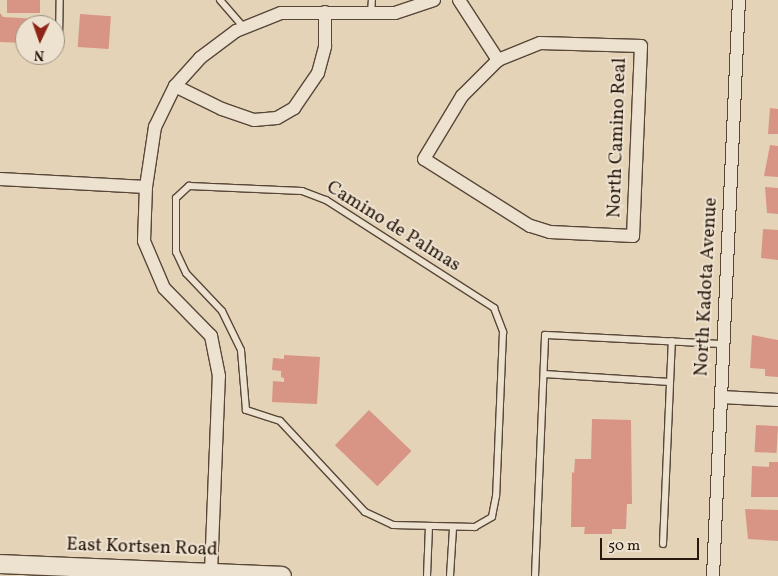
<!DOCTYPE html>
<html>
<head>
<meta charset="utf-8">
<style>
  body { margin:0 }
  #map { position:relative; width:778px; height:576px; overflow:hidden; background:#e4d3b7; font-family:Vollkorn,serif }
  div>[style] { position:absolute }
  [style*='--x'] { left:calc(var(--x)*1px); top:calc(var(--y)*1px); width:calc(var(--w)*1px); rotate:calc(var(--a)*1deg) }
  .building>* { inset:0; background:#d89585; transform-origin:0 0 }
  .roads { filter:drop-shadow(1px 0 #584738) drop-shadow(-1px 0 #584738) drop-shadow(0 1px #584738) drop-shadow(0 -1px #584738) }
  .lane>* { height:6px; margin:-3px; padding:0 3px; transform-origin:3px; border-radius:3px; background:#ede2d0 }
  .street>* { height:12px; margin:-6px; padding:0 6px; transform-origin:6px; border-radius:6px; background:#ede2d0 }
  .secondary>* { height:18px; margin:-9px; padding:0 9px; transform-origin:9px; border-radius:9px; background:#ede2d0 }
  span { translate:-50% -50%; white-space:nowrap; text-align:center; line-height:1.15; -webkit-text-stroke:4px #ede2d0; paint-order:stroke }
  .street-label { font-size:19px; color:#29180d }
  .north { position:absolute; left:15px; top:15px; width:50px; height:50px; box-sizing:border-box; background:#ede2d0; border:1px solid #9f9182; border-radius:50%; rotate:183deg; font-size:14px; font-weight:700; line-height:20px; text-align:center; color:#29180d }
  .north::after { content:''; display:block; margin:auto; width:18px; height:22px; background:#8f2418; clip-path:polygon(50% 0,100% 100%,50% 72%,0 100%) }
  .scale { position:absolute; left:600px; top:538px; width:99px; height:22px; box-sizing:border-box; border:2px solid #29180d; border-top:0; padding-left:6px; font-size:15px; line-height:18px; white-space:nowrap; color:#29180d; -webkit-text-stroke:4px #ede2d0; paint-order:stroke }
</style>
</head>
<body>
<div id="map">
  <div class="building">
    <div style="left:7px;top:0;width:33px;height:13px"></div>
    <div style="clip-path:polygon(0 13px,3px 17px,38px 19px,38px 25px,25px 25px,25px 43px,0 42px)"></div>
    <div style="left:80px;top:14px;width:31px;height:33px;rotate:4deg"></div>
    <div style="clip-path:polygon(770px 108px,778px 109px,778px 134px,768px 134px)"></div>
    <div style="clip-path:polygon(770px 145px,778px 146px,778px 177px,764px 176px)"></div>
    <div style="clip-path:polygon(765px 187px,778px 188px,778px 214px,767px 213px)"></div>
    <div style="clip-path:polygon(763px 229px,778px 230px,778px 260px,761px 258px)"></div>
    <div style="clip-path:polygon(752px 335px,778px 340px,778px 377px,765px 376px,765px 369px,750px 368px)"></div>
    <div style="clip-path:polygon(284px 355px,320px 357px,317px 404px,272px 402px,273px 381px,284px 382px,284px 378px,281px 377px,281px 371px,272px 370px,273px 358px,284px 359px)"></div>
    <div style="left:369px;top:410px;width:59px;height:49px;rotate:44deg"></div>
    <div style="clip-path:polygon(592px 419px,631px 420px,632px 504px,627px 504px,626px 529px,612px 529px,612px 534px,584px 534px,585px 527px,571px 527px,572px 472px,574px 473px,575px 459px,591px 459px)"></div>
    <div style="left:756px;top:425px;width:22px;height:27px;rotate:3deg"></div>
    <div style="clip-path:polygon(769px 462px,778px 462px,778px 497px,751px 497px,752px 466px,769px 467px)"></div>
    <div style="clip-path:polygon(745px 509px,778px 510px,778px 541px,748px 539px)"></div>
  </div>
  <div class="roads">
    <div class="lane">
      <div style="--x:220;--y:0;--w:37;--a:49"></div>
      <div style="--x:371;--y:13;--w:13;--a:-86"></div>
      <div style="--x:59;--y:39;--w:39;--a:-89"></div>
      <div style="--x:189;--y:186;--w:113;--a:2.5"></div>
      <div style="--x:302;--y:191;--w:26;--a:21"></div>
      <div style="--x:326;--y:200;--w:200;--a:32.7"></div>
      <div style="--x:494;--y:308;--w:26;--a:69"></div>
      <div style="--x:503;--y:332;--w:164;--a:92.4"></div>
      <div style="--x:496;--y:496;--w:21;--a:101"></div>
      <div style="--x:492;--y:517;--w:20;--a:150"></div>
      <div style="--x:475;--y:527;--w:82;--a:-178.6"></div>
      <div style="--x:393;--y:525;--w:31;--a:-155"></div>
      <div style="--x:365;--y:512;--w:125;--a:-133"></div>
      <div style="--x:280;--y:421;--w:36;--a:-162"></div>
      <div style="--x:246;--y:410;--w:60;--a:-94.8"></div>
      <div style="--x:241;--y:350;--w:43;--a:-116"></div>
      <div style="--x:222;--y:311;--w:52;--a:-133.5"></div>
      <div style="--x:186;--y:273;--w:23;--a:-115"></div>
      <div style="--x:176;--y:252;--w:54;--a:-90"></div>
      <div style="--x:176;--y:198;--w:18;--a:-43"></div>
      <div style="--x:544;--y:374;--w:126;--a:3.6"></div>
      <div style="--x:663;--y:544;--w:203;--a:-87.5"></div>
      <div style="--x:427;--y:576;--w:49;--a:-87.7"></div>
      <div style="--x:450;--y:576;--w:48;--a:-86.4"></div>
      <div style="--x:535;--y:576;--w:241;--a:-87.6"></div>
      <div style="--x:545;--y:335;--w:178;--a:2.9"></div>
    </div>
    <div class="street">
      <div style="--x:459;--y:0;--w:72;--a:57"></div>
      <div style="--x:540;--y:43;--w:101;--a:1.7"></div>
      <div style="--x:641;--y:46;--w:190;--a:92.4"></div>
      <div style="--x:633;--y:236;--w:83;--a:-177.2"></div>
      <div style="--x:550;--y:232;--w:21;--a:-163"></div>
      <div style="--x:530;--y:226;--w:125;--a:-147.7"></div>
      <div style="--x:424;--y:159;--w:74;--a:-58.9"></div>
      <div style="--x:462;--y:96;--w:51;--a:-45"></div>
      <div style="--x:498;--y:60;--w:45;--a:-22"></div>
      <div style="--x:175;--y:86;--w:52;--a:26.1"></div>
      <div style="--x:222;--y:109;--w:34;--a:19"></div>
      <div style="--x:254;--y:120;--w:23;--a:-5"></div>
      <div style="--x:277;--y:118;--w:20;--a:-30"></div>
      <div style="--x:294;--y:108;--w:42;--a:-55.6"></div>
      <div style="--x:318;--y:73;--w:28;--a:-75"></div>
      <div style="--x:325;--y:46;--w:34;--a:-90"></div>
      <div style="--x:0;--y:179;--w:146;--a:3.1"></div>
      <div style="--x:721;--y:397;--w:57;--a:3"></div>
      <div style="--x:211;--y:572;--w:196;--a:-87.7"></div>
      <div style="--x:219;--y:376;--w:41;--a:-101.3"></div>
      <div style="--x:211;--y:336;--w:67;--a:-134.4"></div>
      <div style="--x:164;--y:288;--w:51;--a:-113.1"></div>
      <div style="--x:144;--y:241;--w:54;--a:-87.9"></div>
      <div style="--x:146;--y:187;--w:61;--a:-81.5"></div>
      <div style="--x:155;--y:127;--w:46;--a:-64"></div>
      <div style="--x:175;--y:86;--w:38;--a:-48"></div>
      <div style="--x:200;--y:58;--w:45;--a:-36.9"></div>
      <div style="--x:236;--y:31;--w:48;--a:-21.8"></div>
      <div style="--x:281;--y:13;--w:114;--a:0"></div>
      <div style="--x:395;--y:13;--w:41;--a:-18.4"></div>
      <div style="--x:713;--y:576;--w:577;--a:-87.42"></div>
    </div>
    <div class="secondary">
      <div style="--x:0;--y:564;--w:282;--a:2.4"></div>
    </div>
  </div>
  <div class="street-label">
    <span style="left:618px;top:138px;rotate:-88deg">North Camino Real</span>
    <span style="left:393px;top:227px;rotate:32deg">Camino de Palmas</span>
    <span style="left:707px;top:287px;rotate:-87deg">North Kadota Avenue</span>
    <span style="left:142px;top:548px;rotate:2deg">East Kortsen Road</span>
  </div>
  <div class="north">N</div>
  <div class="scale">50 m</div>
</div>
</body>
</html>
